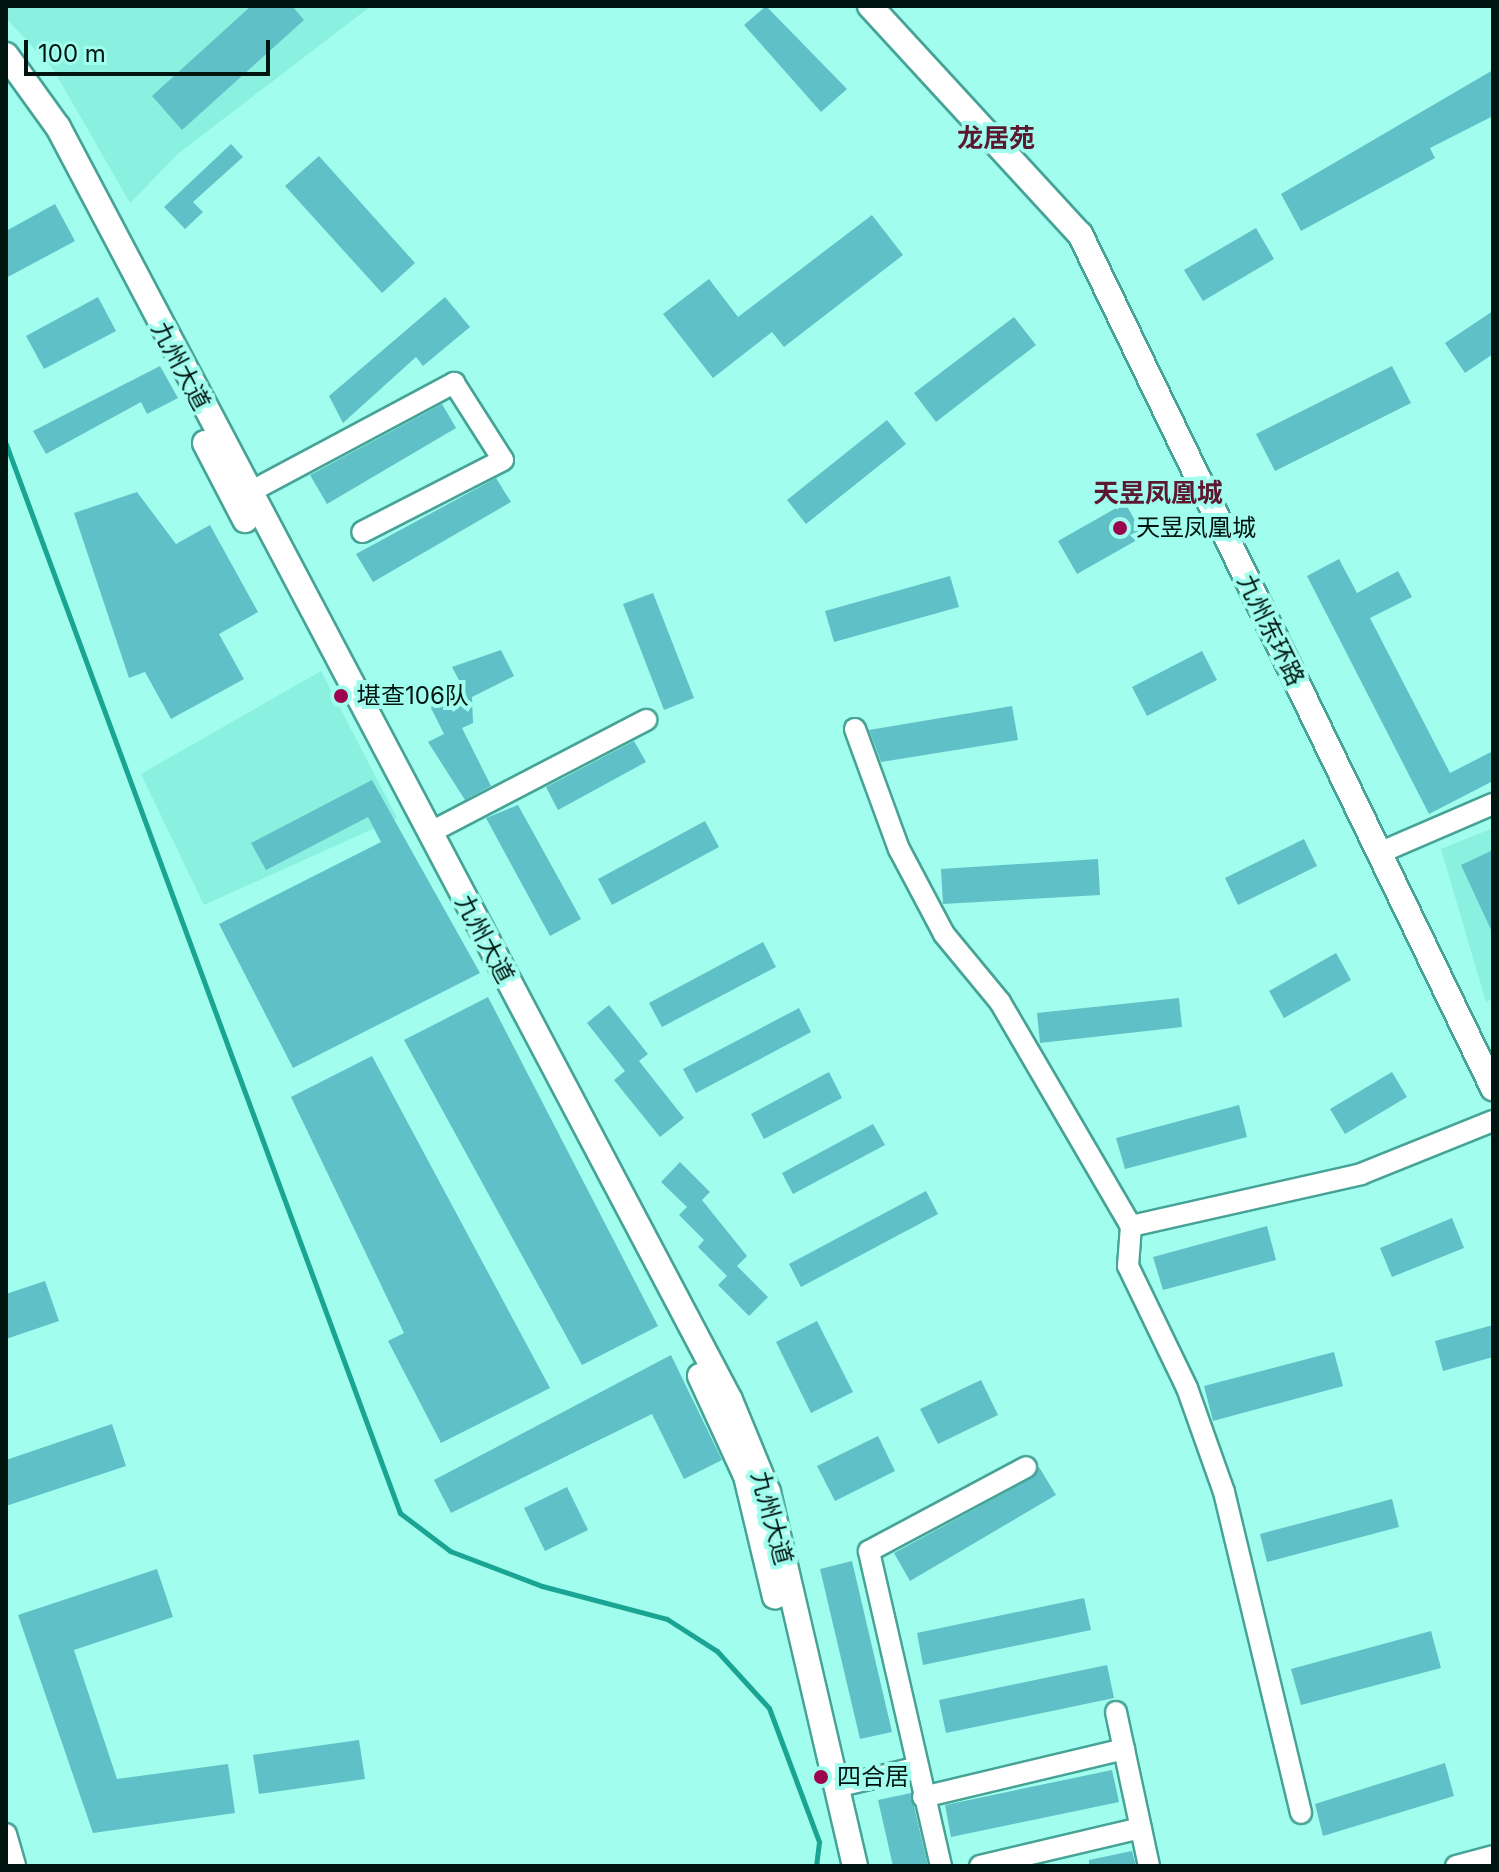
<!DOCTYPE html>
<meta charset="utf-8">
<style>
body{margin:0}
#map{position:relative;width:1499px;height:1872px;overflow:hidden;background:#a1fded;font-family:Inter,"Noto Sans SC",sans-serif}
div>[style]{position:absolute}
.built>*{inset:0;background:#8af0e0}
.stream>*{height:5px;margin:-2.5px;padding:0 2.5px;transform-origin:2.5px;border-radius:2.5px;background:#1aa494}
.building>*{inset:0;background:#60c0c7}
.roads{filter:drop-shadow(2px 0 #46a396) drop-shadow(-2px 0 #46a396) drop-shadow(0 2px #46a396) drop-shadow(0 -2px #46a396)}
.minor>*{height:20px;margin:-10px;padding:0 10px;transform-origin:10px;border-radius:10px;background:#fff}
.major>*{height:24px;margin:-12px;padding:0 12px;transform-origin:12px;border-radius:12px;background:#fff}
.dots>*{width:22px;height:22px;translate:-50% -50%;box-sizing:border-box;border:4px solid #a1fded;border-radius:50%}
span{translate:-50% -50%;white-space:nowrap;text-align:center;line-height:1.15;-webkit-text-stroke:8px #a1fded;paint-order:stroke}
.street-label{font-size:24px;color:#001410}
.poi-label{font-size:24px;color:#001410}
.left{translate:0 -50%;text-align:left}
.neighbourhood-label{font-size:26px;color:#5b1830;font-weight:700}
.frame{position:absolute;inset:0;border:8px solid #001410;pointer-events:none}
.scale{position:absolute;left:24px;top:40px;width:246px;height:36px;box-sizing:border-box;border:4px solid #001410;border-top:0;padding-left:10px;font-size:24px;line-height:28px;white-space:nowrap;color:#001410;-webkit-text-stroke:6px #a1fded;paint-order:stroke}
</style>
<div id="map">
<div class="built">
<i style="clip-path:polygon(6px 6px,371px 6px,179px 153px,130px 203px,53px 69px,6px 18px)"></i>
<i style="clip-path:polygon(321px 671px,397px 818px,204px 905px,141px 774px)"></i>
<i style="clip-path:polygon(1493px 828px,1493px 998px,1486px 1002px,1441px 849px)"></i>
</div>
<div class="stream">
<i style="left:6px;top:444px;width:1139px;rotate:69.77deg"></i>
<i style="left:400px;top:1513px;width:63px;rotate:37.2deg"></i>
<i style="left:450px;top:1551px;width:98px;rotate:20.8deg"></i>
<i style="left:542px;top:1586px;width:129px;rotate:14.8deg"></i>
<i style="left:667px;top:1619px;width:59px;rotate:32.6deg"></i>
<i style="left:717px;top:1651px;width:77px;rotate:47.6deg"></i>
<i style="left:769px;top:1708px;width:143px;rotate:69.5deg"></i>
<i style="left:819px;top:1842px;width:24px;rotate:97deg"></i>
</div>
<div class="building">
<i style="clip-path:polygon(251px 6px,292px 6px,304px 20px,182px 130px,152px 96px)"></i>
<i style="clip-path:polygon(766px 6px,847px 89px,821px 112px,744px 25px)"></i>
<i style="clip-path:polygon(1493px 70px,1493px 116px,1430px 148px,1435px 158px,1301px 231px,1281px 194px)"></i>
<i style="clip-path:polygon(231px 144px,243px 157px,193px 202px,203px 212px,185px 229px,164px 207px)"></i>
<i style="clip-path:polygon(319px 156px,415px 263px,382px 293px,285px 186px)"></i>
<i style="clip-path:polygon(55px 204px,75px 241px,6px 278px,6px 231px)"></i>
<i style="clip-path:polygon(872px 215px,903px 255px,784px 347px,772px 332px,713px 378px,663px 314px,709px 279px,738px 317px)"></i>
<i style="clip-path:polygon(1256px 228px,1274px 259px,1203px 301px,1184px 270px)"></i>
<i style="clip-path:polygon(98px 297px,116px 331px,44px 369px,26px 336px)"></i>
<i style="clip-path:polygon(445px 297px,470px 327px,423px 366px,416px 357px,343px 423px,329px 396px)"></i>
<i style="clip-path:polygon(1493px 311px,1493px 354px,1465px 373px,1445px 343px)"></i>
<i style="clip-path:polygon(1014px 317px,1036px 345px,936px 422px,914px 393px)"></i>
<i style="clip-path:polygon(160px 366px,178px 398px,147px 414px,141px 402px,46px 454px,33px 431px)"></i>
<i style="clip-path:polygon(1392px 366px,1411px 403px,1275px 471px,1256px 434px)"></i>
<i style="clip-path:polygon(442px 404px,456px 428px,327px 504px,310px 475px)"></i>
<i style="clip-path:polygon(887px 420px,906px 444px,806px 524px,787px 500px)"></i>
<i style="clip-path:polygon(496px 478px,511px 502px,373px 582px,356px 554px)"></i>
<i style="clip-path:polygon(137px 492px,176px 544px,210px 525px,258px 612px,219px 634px,244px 679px,171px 719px,145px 672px,129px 678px,74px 513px)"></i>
<i style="clip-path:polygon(1125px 503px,1144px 536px,1077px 574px,1058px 541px)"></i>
<i style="clip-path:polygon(1339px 559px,1357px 593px,1398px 571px,1412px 597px,1370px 618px,1450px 773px,1493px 751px,1493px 781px,1429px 814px,1307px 576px)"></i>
<i style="clip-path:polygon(950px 576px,959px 607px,834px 642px,825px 611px)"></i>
<i style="clip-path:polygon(653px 593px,694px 698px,664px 710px,623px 604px)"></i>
<i style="clip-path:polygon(501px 650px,514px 676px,472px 697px,473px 723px,462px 728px,491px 786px,465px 800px,428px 742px,444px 734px,431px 708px,435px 695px,460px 682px,452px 667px)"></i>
<i style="clip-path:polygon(1202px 651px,1217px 680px,1147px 716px,1132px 687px)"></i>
<i style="clip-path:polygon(1012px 706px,1018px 740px,881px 762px,869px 730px)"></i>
<i style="clip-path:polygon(634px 741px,646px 762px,558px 810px,546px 787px)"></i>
<i style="clip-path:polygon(372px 780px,480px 973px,293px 1068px,219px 924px,381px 842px,368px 817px,266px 870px,251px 843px)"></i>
<i style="clip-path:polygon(518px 805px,581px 919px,550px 936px,486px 818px)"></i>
<i style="clip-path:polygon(705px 821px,719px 847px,612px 905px,598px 879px)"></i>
<i style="clip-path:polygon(1304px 839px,1317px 866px,1238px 905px,1225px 878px)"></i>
<i style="clip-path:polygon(1493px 850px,1493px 934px,1461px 865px)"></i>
<i style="clip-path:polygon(1098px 859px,1100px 895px,943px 904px,941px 869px)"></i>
<i style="clip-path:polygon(763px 942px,776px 967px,662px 1027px,649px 1003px)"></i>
<i style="clip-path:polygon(1336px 953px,1351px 980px,1284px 1018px,1269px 991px)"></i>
<i style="clip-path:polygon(488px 997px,658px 1326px,582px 1365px,404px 1040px)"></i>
<i style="clip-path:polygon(1179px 998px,1182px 1027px,1040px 1043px,1037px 1013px)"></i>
<i style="clip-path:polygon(609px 1005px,648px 1054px,639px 1061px,684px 1118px,660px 1137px,614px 1080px,625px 1071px,587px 1023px)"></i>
<i style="clip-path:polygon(799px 1008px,811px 1032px,696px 1093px,683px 1069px)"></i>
<i style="clip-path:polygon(372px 1056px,550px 1388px,441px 1443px,388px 1341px,404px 1333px,291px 1097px)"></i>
<i style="clip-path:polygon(829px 1072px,842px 1098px,764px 1139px,751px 1114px)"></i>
<i style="clip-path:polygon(1392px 1072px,1407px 1097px,1345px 1134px,1330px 1109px)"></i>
<i style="clip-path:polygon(1239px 1105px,1247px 1137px,1125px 1169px,1116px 1138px)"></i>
<i style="clip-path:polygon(873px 1124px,885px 1145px,793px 1194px,782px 1173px)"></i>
<i style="clip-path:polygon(680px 1162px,710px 1192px,702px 1200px,747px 1256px,737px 1266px,768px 1297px,749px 1316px,718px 1285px,727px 1276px,698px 1247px,704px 1240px,679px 1215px,687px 1207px,661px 1182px)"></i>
<i style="clip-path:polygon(926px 1191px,938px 1214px,801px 1287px,789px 1264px)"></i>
<i style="clip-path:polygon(1452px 1218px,1464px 1248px,1392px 1277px,1380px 1248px)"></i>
<i style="clip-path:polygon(1267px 1226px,1276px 1260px,1163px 1290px,1153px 1257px)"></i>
<i style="clip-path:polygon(45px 1281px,59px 1321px,6px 1339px,6px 1294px)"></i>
<i style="clip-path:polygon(817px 1321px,853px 1392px,811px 1413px,776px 1342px)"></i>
<i style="clip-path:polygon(1493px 1325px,1493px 1357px,1443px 1371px,1435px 1341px)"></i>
<i style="clip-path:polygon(1334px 1352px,1343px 1386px,1213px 1421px,1204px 1386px)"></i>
<i style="clip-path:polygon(671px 1355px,722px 1460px,684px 1479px,652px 1414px,451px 1513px,434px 1480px)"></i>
<i style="clip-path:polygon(981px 1380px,998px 1415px,938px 1444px,920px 1409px)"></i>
<i style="clip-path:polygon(112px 1424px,126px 1466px,6px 1506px,6px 1460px)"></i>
<i style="clip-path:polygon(878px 1436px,895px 1471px,835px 1501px,817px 1466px)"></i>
<i style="clip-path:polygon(1039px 1467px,1056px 1495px,910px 1581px,894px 1553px,1032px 1478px)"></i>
<i style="clip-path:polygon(567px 1487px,588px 1530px,545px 1551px,524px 1508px)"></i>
<i style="clip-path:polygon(1392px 1499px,1399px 1527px,1267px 1562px,1260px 1534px)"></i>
<i style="clip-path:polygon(852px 1561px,892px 1732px,860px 1739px,820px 1569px)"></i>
<i style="clip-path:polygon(157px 1569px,173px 1617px,74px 1650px,117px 1779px,228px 1764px,235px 1813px,93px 1833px,18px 1615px)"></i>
<i style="clip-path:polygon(1084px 1598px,1091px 1630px,923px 1665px,917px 1633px)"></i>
<i style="clip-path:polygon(1431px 1631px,1441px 1668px,1301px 1705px,1291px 1669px)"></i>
<i style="clip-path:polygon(1107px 1665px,1114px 1698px,946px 1733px,939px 1700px)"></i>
<i style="clip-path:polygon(359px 1740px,365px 1779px,259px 1794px,253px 1755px)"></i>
<i style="clip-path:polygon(1445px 1763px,1454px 1796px,1323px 1836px,1315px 1804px)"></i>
<i style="clip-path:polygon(1112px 1770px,1119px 1802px,951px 1837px,945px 1805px)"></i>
<i style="clip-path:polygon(911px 1793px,928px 1866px,893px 1866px,878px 1800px)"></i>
<i style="clip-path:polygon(1132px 1851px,1136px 1866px,1089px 1866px,1089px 1860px)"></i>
</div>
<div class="roads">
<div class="minor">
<i style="left:248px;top:493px;width:234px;rotate:-28.1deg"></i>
<i style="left:454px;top:383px;width:91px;rotate:57.5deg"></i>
<i style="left:503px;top:460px;width:158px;rotate:152.9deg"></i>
<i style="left:855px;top:729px;width:128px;rotate:69.9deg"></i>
<i style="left:899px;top:849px;width:96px;rotate:62.1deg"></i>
<i style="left:944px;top:934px;width:88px;rotate:50.5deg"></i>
<i style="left:1000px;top:1002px;width:259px;rotate:59.7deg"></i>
<i style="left:1131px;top:1226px;width:40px;rotate:94.3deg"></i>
<i style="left:1128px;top:1266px;width:136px;rotate:64.2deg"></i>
<i style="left:1187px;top:1388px;width:110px;rotate:70.4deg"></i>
<i style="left:1224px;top:1492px;width:330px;rotate:76.5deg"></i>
<i style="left:429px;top:833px;width:245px;rotate:-27.5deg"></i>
<i style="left:1379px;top:853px;width:124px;rotate:-23.3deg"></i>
<i style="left:1131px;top:1226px;width:236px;rotate:-12.7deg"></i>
<i style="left:1361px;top:1174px;width:142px;rotate:-21.9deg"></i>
<i style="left:1116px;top:1712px;width:157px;rotate:77.9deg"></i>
<i style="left:836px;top:1787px;width:81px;rotate:-13.5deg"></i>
<i style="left:923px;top:1797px;width:207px;rotate:-13.4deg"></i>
<i style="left:6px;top:1834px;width:33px;rotate:74deg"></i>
<i style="left:941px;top:1866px;width:323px;rotate:-102.9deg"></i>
<i style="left:869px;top:1551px;width:178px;rotate:-28.1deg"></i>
<i style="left:980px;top:1866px;width:165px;rotate:-13.3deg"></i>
<i style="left:1456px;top:1866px;width:38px;rotate:-15deg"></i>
</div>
<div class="major">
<i style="left:870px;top:6px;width:310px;rotate:47.4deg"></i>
<i style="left:1080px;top:234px;width:949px;rotate:64.19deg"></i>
<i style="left:6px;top:55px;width:89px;rotate:54.2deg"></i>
<i style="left:58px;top:127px;width:1439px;rotate:62.17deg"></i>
<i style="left:730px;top:1400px;width:100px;rotate:67.6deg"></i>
<i style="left:768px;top:1492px;width:384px;rotate:76.9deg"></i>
<i style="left:205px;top:443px;width:87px;rotate:62.5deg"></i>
<i style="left:700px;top:1376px;width:110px;rotate:65.3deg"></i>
<i style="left:746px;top:1476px;width:124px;rotate:76.5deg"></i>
</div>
</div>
<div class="dots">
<i style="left:1120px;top:528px;background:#9d044d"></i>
<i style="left:341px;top:696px;background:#9d044d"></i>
<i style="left:821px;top:1777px;background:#9d044d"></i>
</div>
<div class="street-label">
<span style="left:181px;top:366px;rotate:62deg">九州大道</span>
<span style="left:1271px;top:630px;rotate:64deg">九州东环路</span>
<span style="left:485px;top:939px;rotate:62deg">九州大道</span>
<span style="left:772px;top:1518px;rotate:75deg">九州大道</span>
</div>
<div class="poi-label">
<span class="left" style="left:1136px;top:528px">天昱凤凰城</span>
<span class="left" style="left:357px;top:696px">堪查106队</span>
<span class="left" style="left:837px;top:1777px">四合居</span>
</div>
<div class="neighbourhood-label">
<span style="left:996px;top:138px">龙居苑</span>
<span style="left:1158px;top:493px">天昱凤凰城</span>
</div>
<div class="frame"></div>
<div class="scale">100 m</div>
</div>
